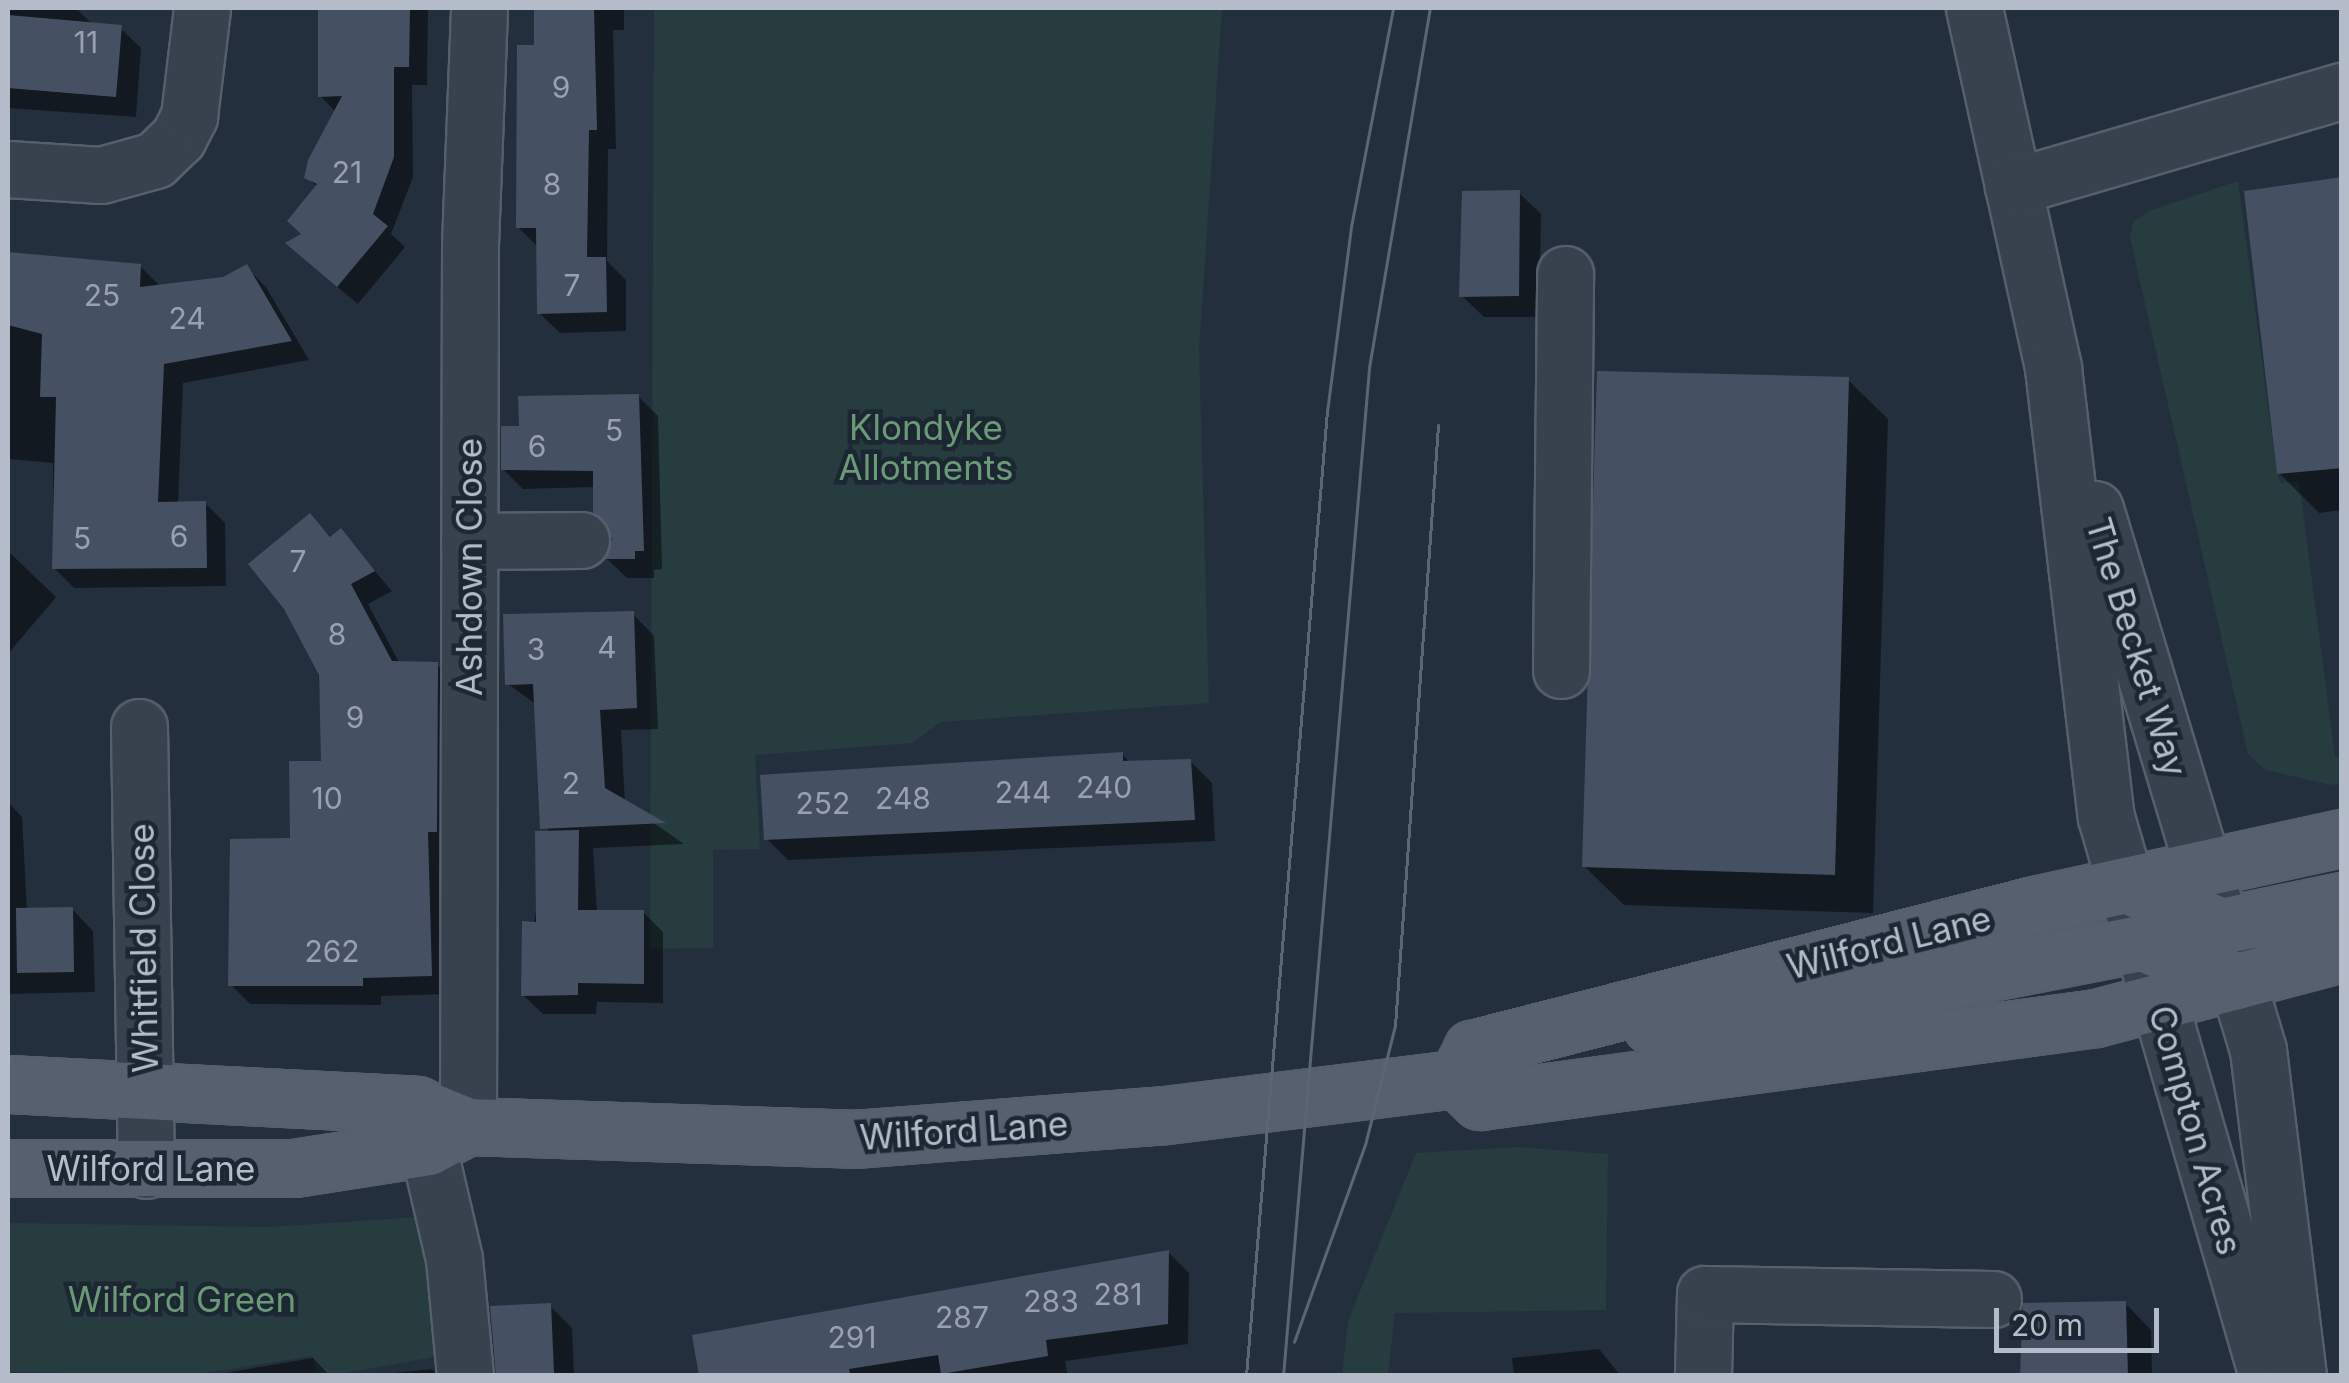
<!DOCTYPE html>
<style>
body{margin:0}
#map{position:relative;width:2349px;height:1383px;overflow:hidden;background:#242f3e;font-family:Inter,sans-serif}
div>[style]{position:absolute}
.green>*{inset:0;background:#263c3f}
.shadow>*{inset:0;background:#0007}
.building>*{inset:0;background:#455162}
.roads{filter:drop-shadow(2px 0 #565f6c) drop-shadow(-2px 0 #565f6c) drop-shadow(0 2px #565f6c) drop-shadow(0 -2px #565f6c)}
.minor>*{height:55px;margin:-27.5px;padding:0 27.5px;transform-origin:27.5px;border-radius:27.5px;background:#38414e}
.major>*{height:55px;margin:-27.5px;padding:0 27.5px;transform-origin:27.5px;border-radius:27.5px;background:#56606e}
.tram>*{height:2.5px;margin:-1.25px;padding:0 1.25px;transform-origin:1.25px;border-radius:1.25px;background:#5a6575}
span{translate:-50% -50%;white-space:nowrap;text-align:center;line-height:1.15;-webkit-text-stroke:9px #1d2633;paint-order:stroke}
.number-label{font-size:30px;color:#98a1af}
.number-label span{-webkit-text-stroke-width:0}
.park-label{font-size:35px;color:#6b9a76}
.street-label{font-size:35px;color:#b4bcc9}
.frame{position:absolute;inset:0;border:10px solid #b4bcc9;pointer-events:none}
.scale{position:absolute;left:1994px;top:1308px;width:165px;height:45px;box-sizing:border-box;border:5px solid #b4bcc9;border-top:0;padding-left:12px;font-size:30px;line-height:35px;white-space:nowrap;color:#b4bcc9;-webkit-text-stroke:8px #1d2633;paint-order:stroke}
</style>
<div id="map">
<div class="green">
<i style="clip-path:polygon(654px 8px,1222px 8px,1199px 349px,1209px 703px,941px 722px,912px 743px,755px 755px,760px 849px,713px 850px,713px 948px,650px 949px)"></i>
<i style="clip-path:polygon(2238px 181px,2277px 474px,2281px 483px,2299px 481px,2335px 757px,2341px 757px,2341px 783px,2330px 785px,2265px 770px,2248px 754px,2130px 238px,2133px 222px,2149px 211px)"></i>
<i style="clip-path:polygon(1518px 1147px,1608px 1154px,1606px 1310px,1395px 1313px,1388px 1375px,1342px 1375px,1348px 1321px,1416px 1153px)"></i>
<i style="clip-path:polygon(448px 1215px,462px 1352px,329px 1376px,317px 1375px,313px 1356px,192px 1375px,8px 1372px,8px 1223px,269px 1227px)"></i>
</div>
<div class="shadow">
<i style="clip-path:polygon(8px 8px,78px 10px,94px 26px,120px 28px,141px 48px,136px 117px,8px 108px)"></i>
<i style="clip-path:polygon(320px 8px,428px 8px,427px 85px,412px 85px,413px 177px,391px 234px,405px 247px,358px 304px,307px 262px,304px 235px,318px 188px,307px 177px,336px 112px,320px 96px)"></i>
<i style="clip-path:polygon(537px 8px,624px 8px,624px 30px,613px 30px,616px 149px,608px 149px,607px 261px,626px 280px,626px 331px,560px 333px,539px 313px,539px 248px,518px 227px)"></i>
<i style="clip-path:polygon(2342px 180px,2342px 510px,2319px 513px,2279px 473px)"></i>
<i style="clip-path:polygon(1519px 193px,1541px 214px,1539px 317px,1484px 317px,1462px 296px)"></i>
<i style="clip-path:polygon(8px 253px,140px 266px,161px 287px,223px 280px,246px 267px,266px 287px,309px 360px,183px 383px,178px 504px,205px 503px,225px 523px,226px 586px,74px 588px,54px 568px,53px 463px,8px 459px)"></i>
<i style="clip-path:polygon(1848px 380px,1888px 419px,1873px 913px,1624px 905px,1584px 866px)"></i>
<i style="clip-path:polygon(638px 396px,658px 416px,662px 569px,654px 570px,654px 578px,627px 578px,607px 559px,615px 538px,593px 487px,523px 489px,503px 469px,521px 428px)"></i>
<i style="clip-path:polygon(310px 516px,332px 538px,340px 531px,392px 591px,368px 604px,400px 664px,437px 665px,456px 684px,450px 994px,381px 996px,381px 1005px,250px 1004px,231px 985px,323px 763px)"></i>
<i style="clip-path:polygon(8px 551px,56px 597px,8px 654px)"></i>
<i style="clip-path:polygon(633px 614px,654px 636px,658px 729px,621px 730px,625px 803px,684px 844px,593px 848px,597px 912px,643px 912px,663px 932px,663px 1003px,597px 1002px,596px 1014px,543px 1014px,523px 995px,548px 833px,537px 705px,508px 684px)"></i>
<i style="clip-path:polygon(1122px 754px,1130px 763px,1190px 761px,1212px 783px,1215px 841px,788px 860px,766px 838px)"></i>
<i style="clip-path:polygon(8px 802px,22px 817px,27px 910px,72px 909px,93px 931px,95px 992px,8px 994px)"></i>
<i style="clip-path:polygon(1168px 1252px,1189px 1273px,1188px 1344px,1065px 1361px,1068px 1376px,702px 1376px)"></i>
<i style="clip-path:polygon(2125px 1303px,2151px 1330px,2152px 1376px,2024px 1376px)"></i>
<i style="clip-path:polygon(550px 1306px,572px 1328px,574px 1376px,500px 1376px)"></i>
<i style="clip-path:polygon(1599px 1349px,1621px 1376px,1514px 1376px,1512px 1358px)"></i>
<i style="clip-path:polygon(313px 1358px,330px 1376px,208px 1376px)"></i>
<i style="clip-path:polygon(432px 1369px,439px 1376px,363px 1376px)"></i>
</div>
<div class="building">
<i style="clip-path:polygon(318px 8px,410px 8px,409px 67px,394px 67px,394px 157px,373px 214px,388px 226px,337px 287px,285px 243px,301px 234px,287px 221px,317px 184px,304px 178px,308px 160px,342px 96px,318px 97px)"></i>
<i style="clip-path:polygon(534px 8px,594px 8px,597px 130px,589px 130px,587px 257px,606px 257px,607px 312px,537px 314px,536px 228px,516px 228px,517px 45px,534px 45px)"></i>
<i style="clip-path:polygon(8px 15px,122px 25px,116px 97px,8px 88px)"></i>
<i style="clip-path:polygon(2342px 177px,2342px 468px,2277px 474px,2244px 191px)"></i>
<i style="clip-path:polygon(1520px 190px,1519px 296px,1459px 297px,1462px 191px)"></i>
<i style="clip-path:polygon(8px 252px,141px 264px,140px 287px,223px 277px,247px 264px,292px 341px,164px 364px,158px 502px,206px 501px,207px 568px,52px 569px,56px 397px,40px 397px,42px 334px,8px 325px)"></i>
<i style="clip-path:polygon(1597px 371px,1849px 377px,1835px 875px,1582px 867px)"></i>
<i style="clip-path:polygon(639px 394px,644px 551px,635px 551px,635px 559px,604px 559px,612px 539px,593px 512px,593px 471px,501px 470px,501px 426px,519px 426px,518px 396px)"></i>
<i style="clip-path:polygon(310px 513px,330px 537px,341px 528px,375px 571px,351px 584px,392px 661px,438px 662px,437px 832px,428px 832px,432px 976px,363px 978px,363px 986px,228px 986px,230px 839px,290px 838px,289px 761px,321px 761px,319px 675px,284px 609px,248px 564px)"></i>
<i style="clip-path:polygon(634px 611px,637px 708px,600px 710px,605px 788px,666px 823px,540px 829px,533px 684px,505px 685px,503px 614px)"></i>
<i style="clip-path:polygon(1123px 752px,1123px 761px,1191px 759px,1195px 820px,764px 840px,760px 775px)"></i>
<i style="clip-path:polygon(579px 830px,578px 910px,644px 910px,644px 984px,578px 983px,578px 995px,521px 996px,522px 921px,536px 922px,535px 831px)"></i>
<i style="clip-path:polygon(73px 907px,74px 972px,17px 973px,16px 908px)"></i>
<i style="clip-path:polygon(1169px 1250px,1168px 1324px,1046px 1340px,1048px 1356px,941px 1374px,938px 1355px,849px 1369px,851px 1376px,699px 1376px,692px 1335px)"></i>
<i style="clip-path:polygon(2126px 1301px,2128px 1376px,2020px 1376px,2023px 1303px)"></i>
<i style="clip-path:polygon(551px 1303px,554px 1373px,496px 1375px,490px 1306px)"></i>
</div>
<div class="roads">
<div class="minor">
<i style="left:1974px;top:8px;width:369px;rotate:77.6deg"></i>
<i style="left:2053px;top:368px;width:452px;rotate:83.3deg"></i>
<i style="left:2106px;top:817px;width:582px;rotate:73.93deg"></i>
<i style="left:8px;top:169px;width:93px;rotate:3.7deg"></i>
<i style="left:101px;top:175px;width:56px;rotate:-15.5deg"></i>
<i style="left:155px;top:160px;width:32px;rotate:-44deg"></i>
<i style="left:178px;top:138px;width:25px;rotate:-63deg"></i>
<i style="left:189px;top:116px;width:109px;rotate:-83.1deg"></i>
<i style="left:2013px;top:187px;width:343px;rotate:-16.3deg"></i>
<i style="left:2095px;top:509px;width:565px;rotate:73.23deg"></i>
<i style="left:2258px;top:1050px;width:328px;rotate:83deg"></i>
<i style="left:469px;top:541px;width:112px;rotate:-0.5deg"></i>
<i style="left:1561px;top:670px;width:396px;rotate:-89.4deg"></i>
<i style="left:139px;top:727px;width:443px;rotate:89.1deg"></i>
<i style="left:468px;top:1126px;width:882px;rotate:-89.87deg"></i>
<i style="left:470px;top:244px;width:236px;rotate:-87.8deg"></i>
<i style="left:428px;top:1147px;width:115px;rotate:76.9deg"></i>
<i style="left:454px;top:1259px;width:118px;rotate:84.6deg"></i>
<i style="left:1703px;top:1376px;width:82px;rotate:-88.6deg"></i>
<i style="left:1705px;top:1294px;width:288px;rotate:1deg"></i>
</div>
<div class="major">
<i style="left:2126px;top:885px;width:103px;rotate:23.3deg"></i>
<i style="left:2221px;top:926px;width:124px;rotate:-11.7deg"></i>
<i style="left:1651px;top:1025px;width:47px;rotate:4.9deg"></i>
<i style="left:1698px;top:1029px;width:452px;rotate:-11deg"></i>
<i style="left:2142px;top:943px;width:102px;rotate:21.8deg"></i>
<i style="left:1457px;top:1079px;width:34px;rotate:-63deg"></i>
<i style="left:1472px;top:1049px;width:580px;rotate:-14.37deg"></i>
<i style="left:2034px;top:905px;width:315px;rotate:-12.3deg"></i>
<i style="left:1457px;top:1079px;width:32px;rotate:44deg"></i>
<i style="left:1480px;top:1101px;width:622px;rotate:-7.67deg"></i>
<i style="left:2096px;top:1018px;width:254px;rotate:-14.8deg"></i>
<i style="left:8px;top:1084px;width:409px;rotate:2.9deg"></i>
<i style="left:416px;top:1105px;width:56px;rotate:22deg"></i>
<i style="left:468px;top:1126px;width:386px;rotate:1.9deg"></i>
<i style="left:854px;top:1139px;width:313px;rotate:-4.4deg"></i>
<i style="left:1166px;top:1115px;width:293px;rotate:-7.1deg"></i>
<i style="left:8px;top:1168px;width:286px"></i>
<i style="left:294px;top:1168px;width:136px;rotate:-8.9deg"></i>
<i style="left:428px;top:1147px;width:45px;rotate:-27.7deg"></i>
</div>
</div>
<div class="tram">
<i style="left:1294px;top:1342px;width:209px;rotate:-70.2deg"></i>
<i style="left:1365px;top:1145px;width:123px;rotate:-75.9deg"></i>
<i style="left:1395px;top:1026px;width:602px;rotate:-85.9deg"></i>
<i style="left:1246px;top:1376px;width:967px;rotate:-85.2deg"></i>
<i style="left:1327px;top:412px;width:187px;rotate:-82.6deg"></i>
<i style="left:1351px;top:227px;width:223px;rotate:-79.1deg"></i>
<i style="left:1283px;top:1376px;width:1012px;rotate:-85.12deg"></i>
<i style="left:1369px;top:368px;width:365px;rotate:-80.4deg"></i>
</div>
<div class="number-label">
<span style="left:86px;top:42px">11</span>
<span style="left:561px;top:87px">9</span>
<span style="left:347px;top:172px">21</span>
<span style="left:552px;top:184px">8</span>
<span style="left:572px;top:285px">7</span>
<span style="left:102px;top:295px">25</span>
<span style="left:187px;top:318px">24</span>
<span style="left:614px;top:430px">5</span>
<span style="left:537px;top:446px">6</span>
<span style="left:179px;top:536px">6</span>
<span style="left:82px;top:538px">5</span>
<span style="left:298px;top:561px">7</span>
<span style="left:337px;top:634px">8</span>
<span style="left:607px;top:647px">4</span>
<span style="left:536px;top:649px">3</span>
<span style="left:355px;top:717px">9</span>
<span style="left:571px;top:783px">2</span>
<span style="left:1104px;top:787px">240</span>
<span style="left:1023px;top:792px">244</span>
<span style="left:327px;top:798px">10</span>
<span style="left:903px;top:798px">248</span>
<span style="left:823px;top:803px">252</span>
<span style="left:332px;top:951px">262</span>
<span style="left:1118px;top:1294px">281</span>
<span style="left:1051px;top:1301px">283</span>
<span style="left:962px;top:1317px">287</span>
<span style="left:852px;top:1337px">291</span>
</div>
<div class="park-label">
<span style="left:926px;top:447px">Klondyke<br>Allotments</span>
<span style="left:182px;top:1299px">Wilford Green</span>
</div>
<div class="street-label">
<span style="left:469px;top:567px;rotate:-90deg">Ashdown Close</span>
<span style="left:2137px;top:647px;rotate:73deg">The Becket Way</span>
<span style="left:1889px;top:942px;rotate:-14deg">Wilford Lane</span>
<span style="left:143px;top:948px;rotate:-91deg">Whitfield Close</span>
<span style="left:964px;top:1130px;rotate:-4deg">Wilford Lane</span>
<span style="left:2196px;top:1130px;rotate:74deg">Compton Acres</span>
<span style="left:151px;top:1168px">Wilford Lane</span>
</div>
<div class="frame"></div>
<div class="scale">20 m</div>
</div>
